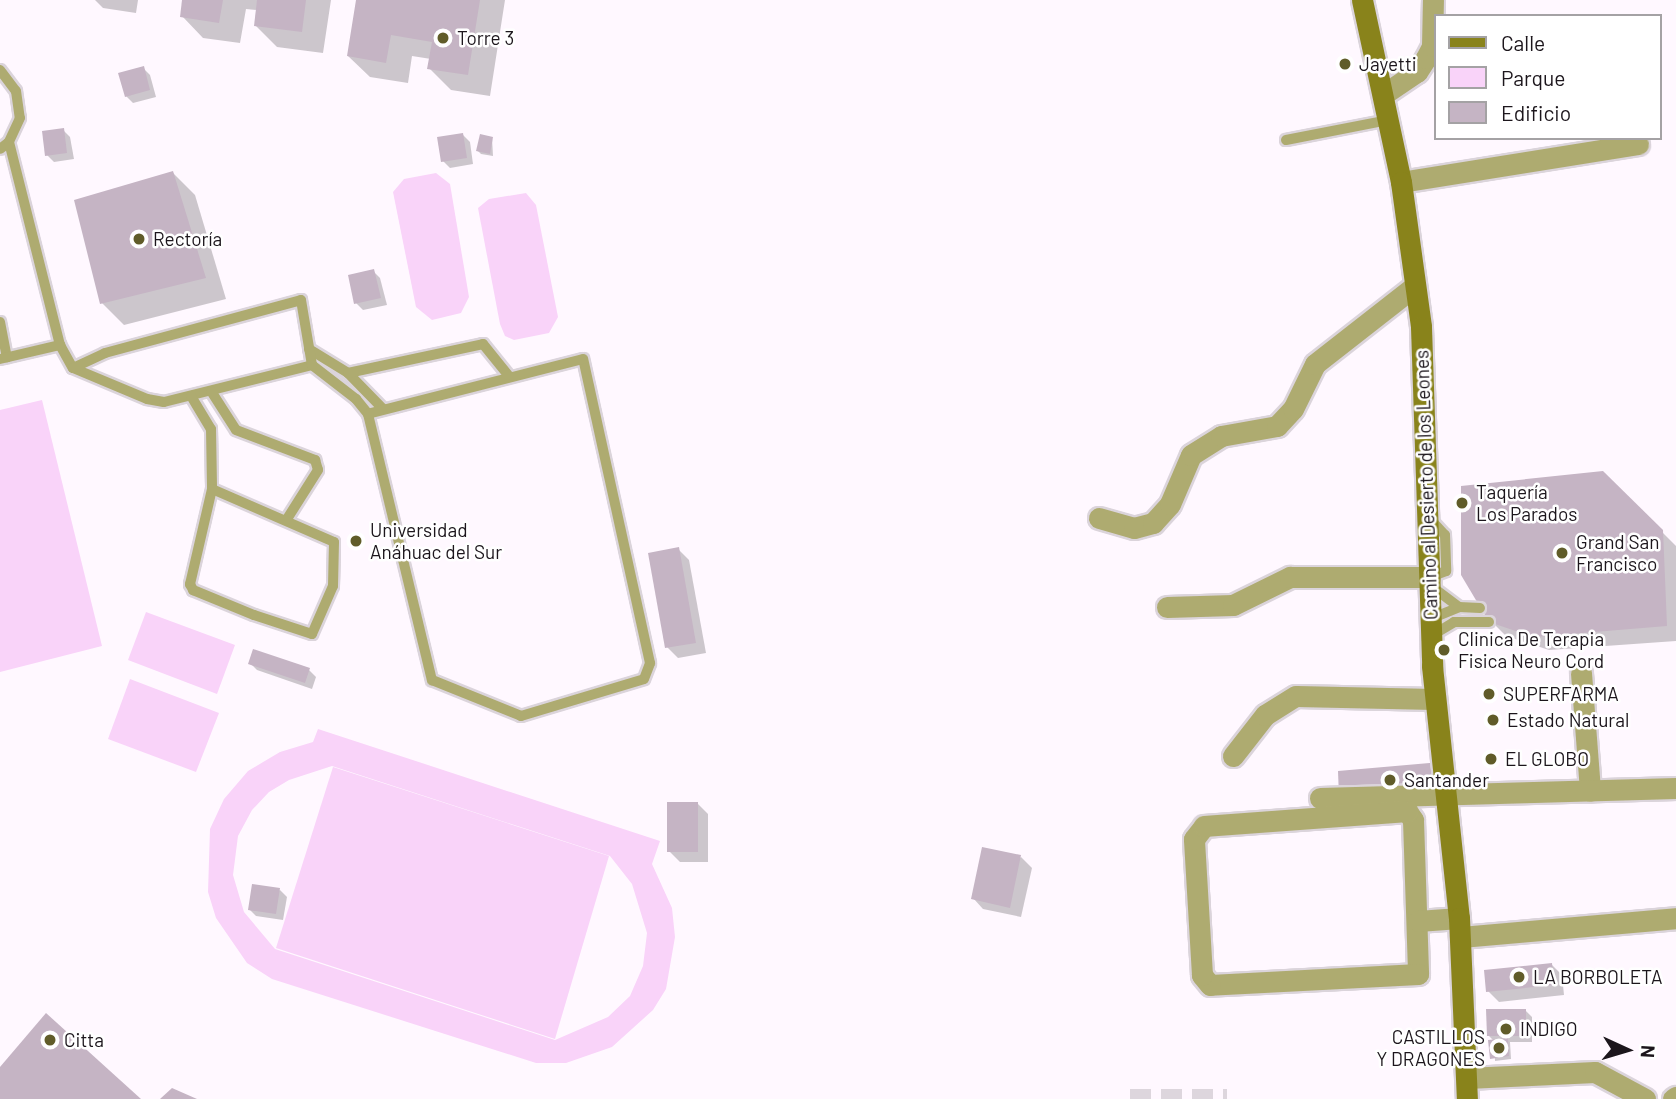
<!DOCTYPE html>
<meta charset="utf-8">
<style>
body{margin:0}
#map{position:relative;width:1676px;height:1099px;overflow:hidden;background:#fff8ff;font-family:Barlow,sans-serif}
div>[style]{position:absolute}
.green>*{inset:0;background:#f9d3f9}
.shadow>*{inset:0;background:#0003}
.building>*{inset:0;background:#c5b4c4}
.highway-tunnel>*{height:21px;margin-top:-10.5px;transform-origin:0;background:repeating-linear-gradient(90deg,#ddd6dd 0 21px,transparent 0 31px)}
.roads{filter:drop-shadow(2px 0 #dbd4db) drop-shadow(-2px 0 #dbd4db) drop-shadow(0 2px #dbd4db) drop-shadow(0 -2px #dbd4db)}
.lane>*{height:10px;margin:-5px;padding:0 5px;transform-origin:5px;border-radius:5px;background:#aeab70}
.street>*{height:21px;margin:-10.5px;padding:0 10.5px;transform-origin:10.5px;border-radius:10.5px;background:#aeab70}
.secondary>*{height:21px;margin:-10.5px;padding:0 10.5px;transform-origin:10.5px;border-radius:10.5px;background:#89831b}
.dots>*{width:19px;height:19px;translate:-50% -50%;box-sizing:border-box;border:4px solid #fff;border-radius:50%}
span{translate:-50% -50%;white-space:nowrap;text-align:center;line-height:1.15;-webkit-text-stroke:5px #fff;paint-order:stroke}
.poi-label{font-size:19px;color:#1c161c}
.left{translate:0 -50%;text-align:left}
.right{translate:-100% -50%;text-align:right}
.street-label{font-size:19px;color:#1c161c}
.legend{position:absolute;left:1434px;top:14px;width:228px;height:126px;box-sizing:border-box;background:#fff;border:2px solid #a4a2a4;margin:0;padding:9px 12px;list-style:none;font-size:21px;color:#1c161c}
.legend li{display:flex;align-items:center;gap:14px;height:35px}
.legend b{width:35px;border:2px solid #a4a2a4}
.north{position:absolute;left:1592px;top:1015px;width:70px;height:70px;-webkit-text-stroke:5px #fff;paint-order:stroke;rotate:94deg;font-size:19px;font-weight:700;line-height:28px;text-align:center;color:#1c161c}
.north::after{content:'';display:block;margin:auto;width:24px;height:32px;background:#1c161c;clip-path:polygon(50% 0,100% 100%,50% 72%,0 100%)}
</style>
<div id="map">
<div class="green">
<i style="clip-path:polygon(436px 173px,450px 184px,469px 297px,461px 313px,432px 320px,416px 307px,393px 192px,404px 179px)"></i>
<i style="clip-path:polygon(526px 193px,536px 205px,558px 317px,549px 333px,514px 340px,505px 336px,500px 324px,478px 208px,489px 199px)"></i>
<i style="clip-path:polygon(42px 400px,102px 646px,0 672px,0 410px)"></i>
<i style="clip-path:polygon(146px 612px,235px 645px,217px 694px,128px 660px)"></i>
<i style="clip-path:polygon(130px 679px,219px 713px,196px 772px,108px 739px)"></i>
<i style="clip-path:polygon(evenodd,318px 729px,660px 841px,652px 864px,672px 908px,675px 937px,666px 989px,653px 1010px,612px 1047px,566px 1063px,536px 1063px,272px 979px,247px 963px,216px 918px,208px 892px,210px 829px,224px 799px,248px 771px,280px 752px,313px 742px,318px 729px,332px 766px,610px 856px,632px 884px,647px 933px,643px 966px,630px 996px,608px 1017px,555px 1040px,275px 949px,244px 912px,233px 875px,238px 836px,252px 810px,269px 792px,289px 780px,332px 766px)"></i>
<i style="clip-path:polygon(333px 767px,609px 856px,555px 1039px,276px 948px)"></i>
</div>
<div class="shadow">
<i style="clip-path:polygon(95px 0,138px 0,136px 13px,103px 8px)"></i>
<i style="clip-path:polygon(184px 0,331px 0,323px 53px,277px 47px,255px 25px,257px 10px,246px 9px,240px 43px,203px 38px,182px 16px)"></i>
<i style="clip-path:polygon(357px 0,505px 0,490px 96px,451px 90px,429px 68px,431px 59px,412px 56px,408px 83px,370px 77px,348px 56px)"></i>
<i style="clip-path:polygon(143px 68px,150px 75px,156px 97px,133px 103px,126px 96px)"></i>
<i style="clip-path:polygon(63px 130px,70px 137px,74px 159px,54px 162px,47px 155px)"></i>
<i style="clip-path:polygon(463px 135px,470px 142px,473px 164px,450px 168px,443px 161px)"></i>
<i style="clip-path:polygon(492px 138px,493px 156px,481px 154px,478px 151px)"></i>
<i style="clip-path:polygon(173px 173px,195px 195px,226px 299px,124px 325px,102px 303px)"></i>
<i style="clip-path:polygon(373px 271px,380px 278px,387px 305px,363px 310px,356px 303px)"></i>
<i style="clip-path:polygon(1603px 473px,1676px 546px,1676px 641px,1549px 650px,1506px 636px,1491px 621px)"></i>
<i style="clip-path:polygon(678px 549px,689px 560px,706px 653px,678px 658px,667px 647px)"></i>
<i style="clip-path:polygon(250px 663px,309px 670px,316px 677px,312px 689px,257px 670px)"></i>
<i style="clip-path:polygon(697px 803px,708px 814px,708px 862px,680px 862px,669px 851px)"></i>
<i style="clip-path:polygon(1021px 857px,1032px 868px,1021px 917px,983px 909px,973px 898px)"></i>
<i style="clip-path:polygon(280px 890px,287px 897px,283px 920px,256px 916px,249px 909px)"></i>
<i style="clip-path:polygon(1551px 964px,1562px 975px,1564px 995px,1499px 1002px,1488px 991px)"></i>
<i style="clip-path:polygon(1525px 1010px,1532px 1017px,1532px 1042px,1510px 1042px,1511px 1059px,1495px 1061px,1494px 1041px,1489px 1036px)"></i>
</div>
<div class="building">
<i style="clip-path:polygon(182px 0,223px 0,219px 23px,180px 17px)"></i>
<i style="clip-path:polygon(257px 0,306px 0,302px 32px,254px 26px)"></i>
<i style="clip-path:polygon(356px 0,480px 0,468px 75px,427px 69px,432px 42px,391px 35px,386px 63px,347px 56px)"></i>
<i style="clip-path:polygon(144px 66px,150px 90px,125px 97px,118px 73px)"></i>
<i style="clip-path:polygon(64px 128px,67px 153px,45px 156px,42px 131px)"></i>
<i style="clip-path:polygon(463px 133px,467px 158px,441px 162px,437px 137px)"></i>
<i style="clip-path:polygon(480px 134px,493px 137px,490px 154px,476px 151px)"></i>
<i style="clip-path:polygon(173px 171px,206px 278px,100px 304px,74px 200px)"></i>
<i style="clip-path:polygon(374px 269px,381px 298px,354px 304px,348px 275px)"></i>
<i style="clip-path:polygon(1603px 471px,1663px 530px,1667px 626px,1533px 637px,1489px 622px,1461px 575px,1461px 486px)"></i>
<i style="clip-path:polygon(679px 547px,696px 643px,665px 648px,648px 553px)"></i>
<i style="clip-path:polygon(253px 649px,310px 668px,305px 683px,248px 664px)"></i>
<i style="clip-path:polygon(1441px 762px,1443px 790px,1339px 797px,1338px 771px)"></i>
<i style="clip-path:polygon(667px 802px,698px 802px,698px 852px,667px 852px)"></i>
<i style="clip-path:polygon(982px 847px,1021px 855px,1010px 908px,971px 899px)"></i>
<i style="clip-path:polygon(252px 884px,280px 888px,276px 914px,248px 910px)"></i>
<i style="clip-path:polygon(1552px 963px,1554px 985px,1486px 992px,1484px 970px)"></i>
<i style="clip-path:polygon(1486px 1009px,1526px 1009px,1526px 1036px,1487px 1036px)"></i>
<i style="clip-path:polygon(46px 1013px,141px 1099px,0 1099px,0 1067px)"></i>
<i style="clip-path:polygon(1508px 1038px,1509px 1056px,1490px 1059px,1488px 1040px)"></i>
<i style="clip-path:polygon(172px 1088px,197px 1099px,160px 1099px)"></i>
</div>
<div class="highway-tunnel">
<i style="left:1130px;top:1099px;width:97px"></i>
</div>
<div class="roads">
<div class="lane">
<i style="left:0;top:70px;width:26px;rotate:53deg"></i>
<i style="left:16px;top:91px;width:27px;rotate:82deg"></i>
<i style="left:20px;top:118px;width:26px;rotate:115deg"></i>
<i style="left:9px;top:142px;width:11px;rotate:142deg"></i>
<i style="left:1286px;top:140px;width:105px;rotate:-11deg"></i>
<i style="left:9px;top:142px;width:209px;rotate:75.9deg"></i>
<i style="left:60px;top:345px;width:26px;rotate:61deg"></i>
<i style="left:73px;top:368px;width:80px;rotate:22.7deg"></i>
<i style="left:147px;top:399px;width:17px;rotate:10deg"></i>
<i style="left:164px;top:402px;width:153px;rotate:-14deg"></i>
<i style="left:0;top:322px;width:36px;rotate:79deg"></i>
<i style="left:309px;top:349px;width:46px;rotate:31.6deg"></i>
<i style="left:348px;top:373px;width:50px;rotate:45.8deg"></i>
<i style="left:0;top:359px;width:62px;rotate:-13.1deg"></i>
<i style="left:73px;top:368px;width:35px;rotate:-25deg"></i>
<i style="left:105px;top:353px;width:203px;rotate:-15.1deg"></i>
<i style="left:301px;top:300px;width:66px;rotate:80.4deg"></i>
<i style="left:312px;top:365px;width:56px;rotate:37.7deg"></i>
<i style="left:356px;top:399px;width:19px;rotate:51deg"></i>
<i style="left:368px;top:414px;width:274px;rotate:76.5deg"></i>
<i style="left:432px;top:680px;width:96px;rotate:22deg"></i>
<i style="left:521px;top:716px;width:128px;rotate:-16.7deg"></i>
<i style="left:644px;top:679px;width:17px;rotate:-69deg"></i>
<i style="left:650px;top:663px;width:311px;rotate:-102.4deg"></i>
<i style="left:583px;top:359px;width:222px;rotate:165.7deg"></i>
<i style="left:348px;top:373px;width:138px;rotate:-12.1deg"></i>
<i style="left:483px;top:344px;width:40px;rotate:51deg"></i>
<i style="left:211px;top:391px;width:46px;rotate:57.3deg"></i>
<i style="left:236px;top:430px;width:85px;rotate:20.8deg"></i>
<i style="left:315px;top:460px;width:10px;rotate:73deg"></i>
<i style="left:318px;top:470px;width:58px;rotate:122.3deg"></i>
<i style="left:191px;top:396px;width:39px;rotate:59deg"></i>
<i style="left:211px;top:429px;width:60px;rotate:89deg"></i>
<i style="left:212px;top:489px;width:98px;rotate:103deg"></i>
<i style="left:190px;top:584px;width:7px;rotate:63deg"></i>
<i style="left:193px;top:590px;width:66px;rotate:22.3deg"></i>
<i style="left:254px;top:615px;width:61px;rotate:18.1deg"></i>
<i style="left:312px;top:634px;width:52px;rotate:-66.4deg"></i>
<i style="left:333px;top:586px;width:44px;rotate:-88.7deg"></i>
<i style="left:334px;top:542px;width:133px;rotate:-156.5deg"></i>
<i style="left:1430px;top:519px;width:22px;rotate:47deg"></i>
<i style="left:1445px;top:535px;width:36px;rotate:88deg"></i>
<i style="left:1446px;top:571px;width:17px;rotate:159deg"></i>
<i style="left:1431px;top:586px;width:35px;rotate:37deg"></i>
<i style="left:1459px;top:607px;width:21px;rotate:3deg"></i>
<i style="left:1430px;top:619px;width:31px;rotate:-22deg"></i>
<i style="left:1431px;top:636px;width:27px;rotate:-31deg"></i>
<i style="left:1454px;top:622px;width:35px"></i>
</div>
<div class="street">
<i style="left:1384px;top:94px;width:40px;rotate:-34deg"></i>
<i style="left:1417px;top:72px;width:17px;rotate:-57deg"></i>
<i style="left:1426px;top:58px;width:13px;rotate:-63deg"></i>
<i style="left:1432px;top:46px;width:46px;rotate:-88.8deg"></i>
<i style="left:1401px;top:182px;width:240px;rotate:-9.1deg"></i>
<i style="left:1099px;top:518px;width:36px;rotate:16deg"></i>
<i style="left:1134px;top:528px;width:20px;rotate:-15deg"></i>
<i style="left:1153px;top:523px;width:25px;rotate:-48deg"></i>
<i style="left:1170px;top:504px;width:53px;rotate:-66.8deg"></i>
<i style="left:1191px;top:455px;width:36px;rotate:-32deg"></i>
<i style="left:1221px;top:436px;width:57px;rotate:-10.1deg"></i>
<i style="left:1277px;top:426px;width:23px;rotate:-47deg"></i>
<i style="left:1293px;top:409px;width:50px;rotate:-63.9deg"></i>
<i style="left:1315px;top:364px;width:127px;rotate:-38deg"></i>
<i style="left:1167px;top:607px;width:66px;rotate:-1.7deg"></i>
<i style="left:1233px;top:605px;width:64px;rotate:-26.2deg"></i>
<i style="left:1290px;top:577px;width:140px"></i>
<i style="left:1581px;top:673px;width:118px;rotate:85.6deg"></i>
<i style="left:1233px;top:756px;width:52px;rotate:-52deg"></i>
<i style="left:1265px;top:715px;width:36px;rotate:-32deg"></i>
<i style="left:1296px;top:696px;width:138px;rotate:1.2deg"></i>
<i style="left:1320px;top:798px;width:356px;rotate:-1.6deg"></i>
<i style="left:1407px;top:811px;width:11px;rotate:56deg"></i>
<i style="left:1413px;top:820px;width:154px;rotate:88.1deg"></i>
<i style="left:1418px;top:974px;width:208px;rotate:177deg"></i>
<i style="left:1210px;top:985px;width:13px;rotate:-129deg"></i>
<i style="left:1202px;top:975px;width:136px;rotate:-93.4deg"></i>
<i style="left:1194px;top:839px;width:16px;rotate:-52deg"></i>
<i style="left:1204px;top:826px;width:204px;rotate:-4.2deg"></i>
<i style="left:1418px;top:921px;width:41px;rotate:-4.2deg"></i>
<i style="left:1460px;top:937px;width:217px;rotate:-5deg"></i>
<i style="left:1467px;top:1078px;width:128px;rotate:-2.7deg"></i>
<i style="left:1595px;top:1072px;width:57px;rotate:28.4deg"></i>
<i style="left:1673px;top:1099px;width:4px;rotate:-34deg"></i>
</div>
<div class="secondary">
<i style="left:1362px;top:0;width:186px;rotate:77.9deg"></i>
<i style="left:1401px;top:182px;width:146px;rotate:82.1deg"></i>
<i style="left:1421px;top:327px;width:339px;rotate:88.1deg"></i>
<i style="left:1432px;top:666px;width:253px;rotate:83.9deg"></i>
<i style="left:1459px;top:918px;width:181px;rotate:87.5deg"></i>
</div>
</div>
<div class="dots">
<i style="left:443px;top:38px;background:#605c29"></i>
<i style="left:1345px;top:64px;background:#605c29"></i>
<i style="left:139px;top:239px;background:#605c29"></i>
<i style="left:1462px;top:503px;background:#605c29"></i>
<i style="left:356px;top:541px;background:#605c29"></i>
<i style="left:1562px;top:553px;background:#605c29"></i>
<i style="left:1444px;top:650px;background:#605c29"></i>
<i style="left:1489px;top:694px;background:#605c29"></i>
<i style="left:1493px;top:720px;background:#605c29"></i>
<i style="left:1491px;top:759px;background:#605c29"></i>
<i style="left:1390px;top:780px;background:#605c29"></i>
<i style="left:1519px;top:977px;background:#605c29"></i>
<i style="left:1506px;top:1029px;background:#605c29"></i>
<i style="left:50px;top:1040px;background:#605c29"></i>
<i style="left:1499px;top:1048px;background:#605c29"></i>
</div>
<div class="poi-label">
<span class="left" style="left:457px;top:38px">Torre 3</span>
<span class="left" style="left:1359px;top:64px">Jayetti</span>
<span class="left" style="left:153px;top:239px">Rectoría</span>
<span class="left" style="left:1476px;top:503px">Taquería<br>Los Parados</span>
<span class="left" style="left:370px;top:541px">Universidad<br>Anáhuac del Sur</span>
<span class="left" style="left:1576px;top:553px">Grand San<br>Francisco</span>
<span class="left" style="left:1458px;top:650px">Clinica De Terapia<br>Fisica Neuro Cord</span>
<span class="left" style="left:1503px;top:694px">SUPERFARMA</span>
<span class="left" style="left:1507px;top:720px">Estado Natural</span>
<span class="left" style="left:1505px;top:759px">EL GLOBO</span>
<span class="left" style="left:1404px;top:780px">Santander</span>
<span class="left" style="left:1533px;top:977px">LA BORBOLETA</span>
<span class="left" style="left:1520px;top:1029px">INDIGO</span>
<span class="right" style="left:1485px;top:1048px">CASTILLOS<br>Y DRAGONES</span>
<span class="left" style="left:64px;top:1040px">Citta</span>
</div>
<div class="street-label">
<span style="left:1426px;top:485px;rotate:-92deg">Camino al Desierto de los Leones</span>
</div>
<ul class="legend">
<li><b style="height:9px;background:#89831b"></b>Calle</li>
<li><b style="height:19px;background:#f9d3f9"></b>Parque</li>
<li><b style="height:19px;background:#c5b4c4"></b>Edificio</li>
</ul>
<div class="north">N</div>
</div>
